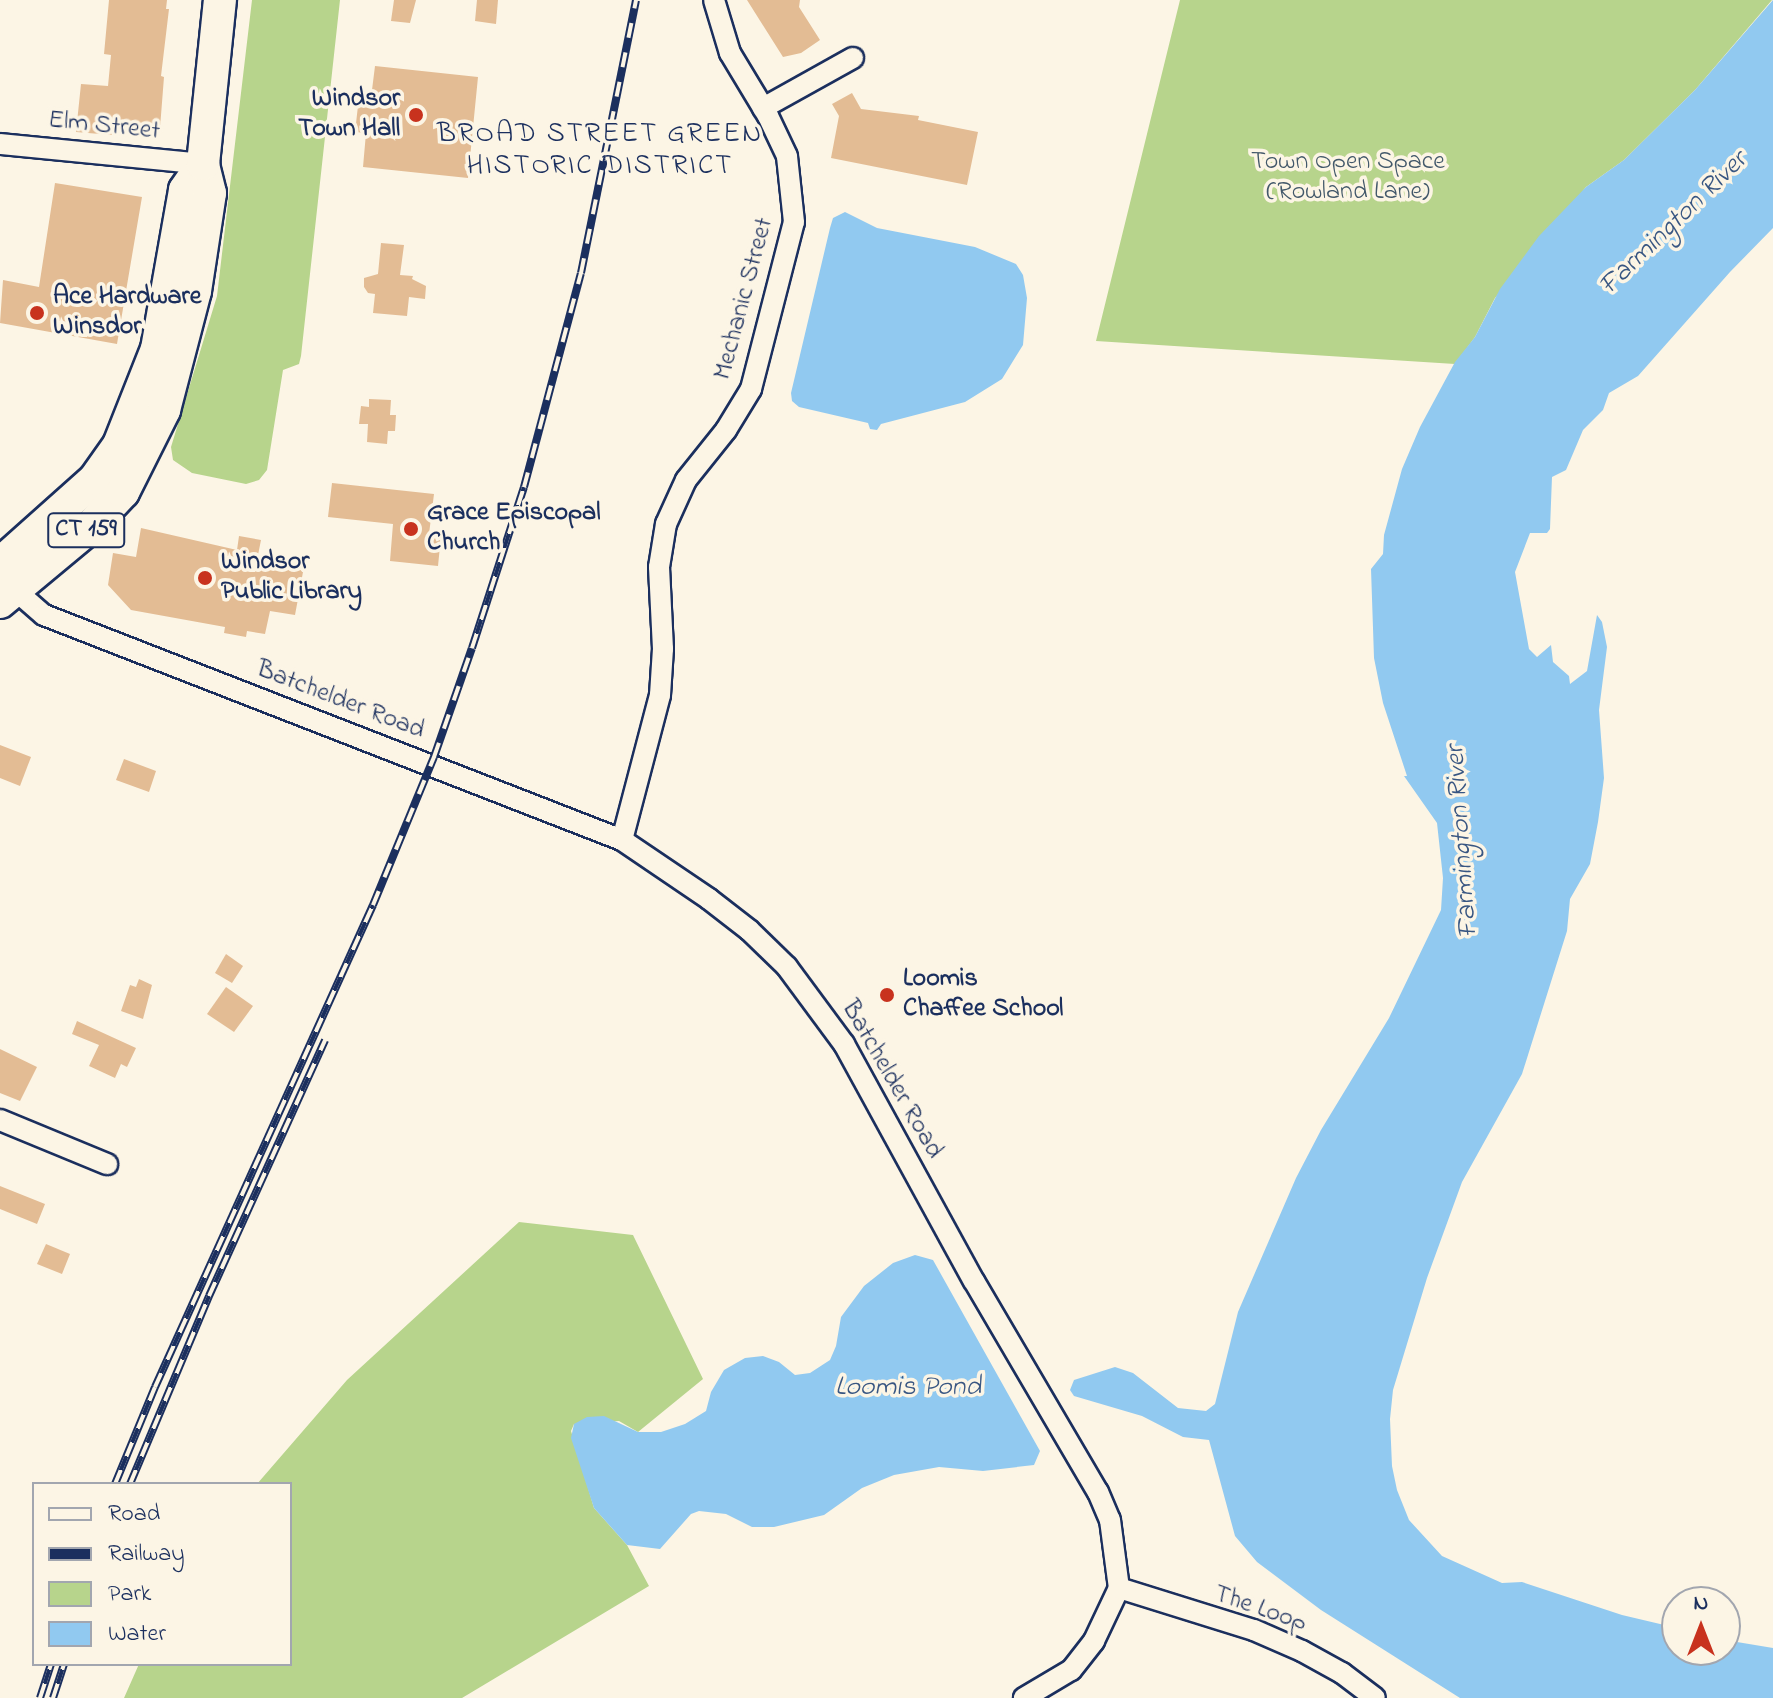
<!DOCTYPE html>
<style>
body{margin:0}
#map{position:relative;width:1773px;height:1698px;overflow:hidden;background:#fcf5e5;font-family:"Indie Flower",sans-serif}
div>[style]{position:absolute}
.green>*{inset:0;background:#b7d48c}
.water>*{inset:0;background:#91c9f0}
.building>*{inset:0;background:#e3bc94}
.roads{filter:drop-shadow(2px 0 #1b2f5e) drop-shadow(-2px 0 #1b2f5e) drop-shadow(0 2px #1b2f5e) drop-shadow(0 -2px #1b2f5e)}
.minor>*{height:20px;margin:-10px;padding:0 10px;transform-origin:10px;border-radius:10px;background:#fcf5e5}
.primary>*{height:32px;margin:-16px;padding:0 16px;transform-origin:16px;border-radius:16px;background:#fcf5e5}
.rail>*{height:8px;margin-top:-4px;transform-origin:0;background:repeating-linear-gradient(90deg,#fcf5e5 0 15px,#1b2f5e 0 30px);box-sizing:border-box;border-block:2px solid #1b2f5e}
.dots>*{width:22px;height:22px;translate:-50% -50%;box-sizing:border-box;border:4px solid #fcf5e5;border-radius:50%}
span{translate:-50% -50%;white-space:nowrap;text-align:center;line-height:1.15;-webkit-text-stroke:7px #fcf5e5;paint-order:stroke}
.shield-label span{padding:2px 6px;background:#fcf5e5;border:2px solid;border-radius:6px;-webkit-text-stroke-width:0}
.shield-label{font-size:24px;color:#1b2f5e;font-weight:700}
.poi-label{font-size:26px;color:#1b2f5e;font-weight:700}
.right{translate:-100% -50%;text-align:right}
.left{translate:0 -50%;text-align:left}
.street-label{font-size:26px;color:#1b2f5e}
.park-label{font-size:26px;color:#42586a}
.neighbourhood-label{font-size:28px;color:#1b2f5e;letter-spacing:2px}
.water-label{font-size:28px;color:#385682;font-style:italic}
.legend{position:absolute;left:32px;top:1482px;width:260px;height:184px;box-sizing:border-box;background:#fcf5e5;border:2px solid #a2a6af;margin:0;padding:10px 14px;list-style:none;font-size:24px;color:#1b2f5e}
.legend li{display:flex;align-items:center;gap:16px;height:40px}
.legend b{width:40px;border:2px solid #a2a6af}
.north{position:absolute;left:1661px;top:1586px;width:80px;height:80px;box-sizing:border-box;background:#fcf5e5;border:2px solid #a2a6af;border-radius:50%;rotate:0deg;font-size:22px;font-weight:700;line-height:32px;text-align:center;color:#1b2f5e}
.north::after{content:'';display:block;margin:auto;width:28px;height:36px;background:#c8321e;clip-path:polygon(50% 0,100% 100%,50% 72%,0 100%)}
</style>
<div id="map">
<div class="green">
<i style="clip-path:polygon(252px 0,340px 0,301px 356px,299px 364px,283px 370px,267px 470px,259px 480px,246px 484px,192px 473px,173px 460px,171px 447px,217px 296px)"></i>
<i style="clip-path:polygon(1180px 0,1772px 0,1695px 90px,1624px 160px,1586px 187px,1495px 298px,1475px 337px,1455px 364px,1096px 341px)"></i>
<i style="clip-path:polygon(519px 1222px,633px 1235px,703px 1379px,638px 1432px,619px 1421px,574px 1424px,571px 1431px,594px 1508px,627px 1545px,649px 1586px,462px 1698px,124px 1698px,139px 1664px,290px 1664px,290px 1484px,257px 1484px,347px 1380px)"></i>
</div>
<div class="water">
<i style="clip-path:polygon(1773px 0,1773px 228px,1730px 272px,1638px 376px,1609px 393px,1603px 410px,1583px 430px,1566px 470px,1552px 477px,1550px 529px,1547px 533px,1530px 533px,1515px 572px,1529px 649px,1537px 657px,1551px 645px,1553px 662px,1569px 676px,1570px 684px,1587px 671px,1597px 615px,1602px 622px,1607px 647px,1599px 710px,1604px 778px,1598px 822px,1590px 864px,1570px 899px,1567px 931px,1522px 1074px,1462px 1182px,1427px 1278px,1393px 1390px,1390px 1419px,1392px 1466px,1397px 1490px,1409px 1520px,1442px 1556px,1502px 1583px,1522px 1582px,1622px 1615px,1677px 1628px,1677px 1650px,1725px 1650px,1725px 1640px,1773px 1648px,1773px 1698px,1460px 1698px,1321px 1610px,1257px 1562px,1235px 1536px,1209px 1440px,1183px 1437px,1142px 1416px,1074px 1396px,1070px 1390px,1074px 1380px,1115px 1367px,1133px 1373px,1178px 1408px,1206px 1411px,1215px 1404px,1238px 1312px,1296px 1178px,1321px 1130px,1389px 1018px,1441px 910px,1443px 878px,1437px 823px,1404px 776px,1407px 776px,1383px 703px,1374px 658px,1371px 569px,1383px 554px,1384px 535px,1402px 469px,1420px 427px,1455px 362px,1475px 337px,1500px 289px,1539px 236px,1586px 187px,1624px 160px,1695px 90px)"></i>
<i style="clip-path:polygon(845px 212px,877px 228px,975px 247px,1016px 264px,1023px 275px,1027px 298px,1023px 345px,1002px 379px,965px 402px,881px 424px,877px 430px,870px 429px,868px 423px,799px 407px,792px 401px,791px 393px,830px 228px,833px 218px)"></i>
<i style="clip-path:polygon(915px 1255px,933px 1260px,1040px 1451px,1034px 1465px,983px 1471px,939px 1467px,894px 1475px,862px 1488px,824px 1515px,774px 1527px,752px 1527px,726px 1514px,699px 1511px,691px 1514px,660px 1549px,627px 1545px,594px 1508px,571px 1438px,574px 1424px,587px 1417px,604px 1416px,638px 1432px,661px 1432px,685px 1424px,706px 1411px,711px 1392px,724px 1370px,745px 1358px,763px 1356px,779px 1362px,795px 1375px,810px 1373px,830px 1360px,836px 1346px,841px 1317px,864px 1286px,893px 1263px)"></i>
</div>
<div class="building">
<i style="clip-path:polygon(109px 0,167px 0,166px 9px,169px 9px,161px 76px,164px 77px,160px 128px,113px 127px,112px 135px,76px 132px,81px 84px,108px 86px,111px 55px,104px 54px)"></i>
<i style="clip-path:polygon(394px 0,416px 0,410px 23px,391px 21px)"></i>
<i style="clip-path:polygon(477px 0,498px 0,496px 24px,475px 21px)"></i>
<i style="clip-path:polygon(747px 0,800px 0,799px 7px,820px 40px,801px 53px,783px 57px)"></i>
<i style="clip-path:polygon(375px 66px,478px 77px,468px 178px,363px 167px,366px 133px,355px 132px,359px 97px,371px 98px)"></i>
<i style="clip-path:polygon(852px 93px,861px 109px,919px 116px,918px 120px,978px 132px,967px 185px,831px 158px,839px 116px,832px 104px)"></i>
<i style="clip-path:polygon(55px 183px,142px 197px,117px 344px,0 323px,3px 280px,39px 287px)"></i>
<i style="clip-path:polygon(381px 243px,404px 245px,400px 275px,413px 276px,412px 279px,426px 286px,425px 299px,409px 297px,407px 316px,373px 313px,375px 294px,368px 293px,364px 287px,364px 278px,378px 274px)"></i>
<i style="clip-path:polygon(369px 399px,391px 400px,390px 415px,396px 415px,395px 431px,388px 431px,387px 444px,367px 442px,368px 424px,359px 424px,361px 406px,369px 407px)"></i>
<i style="clip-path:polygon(332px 483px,434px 494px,429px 534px,441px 536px,438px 566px,390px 561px,393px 524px,328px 517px)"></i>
<i style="clip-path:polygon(141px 528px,237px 550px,239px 536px,261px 540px,258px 555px,296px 562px,295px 566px,303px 572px,295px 615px,270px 611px,265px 634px,247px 631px,246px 637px,224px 633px,225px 627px,131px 610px,108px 585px,113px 553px,136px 557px)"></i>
<i style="clip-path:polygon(0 745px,31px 757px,20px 786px,0 778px)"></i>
<i style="clip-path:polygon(124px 759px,156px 771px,149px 792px,116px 780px)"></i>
<i style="clip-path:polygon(226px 954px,243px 966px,232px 983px,215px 973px)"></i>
<i style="clip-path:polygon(139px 979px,152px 985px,143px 1019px,121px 1011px,130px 985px,136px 987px)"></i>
<i style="clip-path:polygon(226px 987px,253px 1006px,234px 1032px,207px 1014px)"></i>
<i style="clip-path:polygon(77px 1021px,136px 1048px,127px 1067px,121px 1064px,115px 1078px,89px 1066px,99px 1045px,72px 1034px)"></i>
<i style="clip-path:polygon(0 1049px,37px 1067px,20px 1101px,0 1093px)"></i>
<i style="clip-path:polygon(0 1186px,45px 1204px,37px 1224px,0 1209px)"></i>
<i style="clip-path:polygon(46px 1244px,70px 1254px,62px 1274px,37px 1264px)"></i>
</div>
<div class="roads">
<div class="minor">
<i style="left:763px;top:108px;width:103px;rotate:-29.1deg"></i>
<i style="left:0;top:144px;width:204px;rotate:5.6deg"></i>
<i style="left:9px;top:580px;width:12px;rotate:59deg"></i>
<i style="left:15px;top:590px;width:38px;rotate:41deg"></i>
<i style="left:44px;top:615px;width:620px;rotate:21.27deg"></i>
<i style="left:622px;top:840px;width:105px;rotate:34.1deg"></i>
<i style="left:709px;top:899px;width:51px;rotate:37.8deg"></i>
<i style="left:749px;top:930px;width:53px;rotate:44.2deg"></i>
<i style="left:787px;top:967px;width:96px;rotate:53.5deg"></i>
<i style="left:844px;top:1044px;width:270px;rotate:61.3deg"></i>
<i style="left:974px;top:1281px;width:245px;rotate:59.6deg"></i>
<i style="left:1098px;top:1492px;width:30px;rotate:67deg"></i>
<i style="left:1110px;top:1520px;width:69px;rotate:82.5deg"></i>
<i style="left:1119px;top:1588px;width:59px;rotate:115.3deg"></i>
<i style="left:1094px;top:1641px;width:37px;rotate:128deg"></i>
<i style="left:1071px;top:1670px;width:55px;rotate:149.2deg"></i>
<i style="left:622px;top:840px;width:150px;rotate:-75.3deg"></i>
<i style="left:660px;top:695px;width:46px;rotate:-86.3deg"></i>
<i style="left:663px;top:649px;width:82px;rotate:-92.8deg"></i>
<i style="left:659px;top:567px;width:44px;rotate:-80.8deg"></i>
<i style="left:666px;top:524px;width:48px;rotate:-65.6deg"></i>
<i style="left:686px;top:480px;width:64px;rotate:-51.3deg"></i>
<i style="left:726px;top:430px;width:48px;rotate:-58.6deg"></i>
<i style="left:751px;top:389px;width:172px;rotate:-75.6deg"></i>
<i style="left:794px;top:222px;width:66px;rotate:-96.1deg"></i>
<i style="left:787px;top:156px;width:44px;rotate:-115.4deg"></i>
<i style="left:768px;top:116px;width:74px;rotate:-121.1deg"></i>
<i style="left:730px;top:53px;width:55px;rotate:-106.8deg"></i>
<i style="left:0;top:1120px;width:116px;rotate:22.4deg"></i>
<i style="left:1119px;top:1588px;width:141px;rotate:17.3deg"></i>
<i style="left:1254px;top:1630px;width:52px;rotate:23.6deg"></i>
<i style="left:1302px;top:1651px;width:46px;rotate:28.8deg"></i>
<i style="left:1342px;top:1673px;width:41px;rotate:37.1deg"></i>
</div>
<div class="primary">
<i style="left:0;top:564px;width:127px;rotate:-41.8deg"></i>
<i style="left:95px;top:479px;width:42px;rotate:-54.8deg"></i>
<i style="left:119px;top:445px;width:103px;rotate:-68.4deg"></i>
<i style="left:157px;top:349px;width:161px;rotate:-80deg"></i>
<i style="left:185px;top:190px;width:32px;rotate:-55deg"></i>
<i style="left:0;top:602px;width:117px;rotate:-39.8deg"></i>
<i style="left:90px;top:527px;width:48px;rotate:-46.7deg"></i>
<i style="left:123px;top:492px;width:92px;rotate:-63.4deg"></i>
<i style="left:164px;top:410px;width:123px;rotate:-75.4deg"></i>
<i style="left:195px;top:291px;width:99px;rotate:-81.3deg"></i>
<i style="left:210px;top:193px;width:30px;rotate:-104deg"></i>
<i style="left:203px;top:164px;width:165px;rotate:-84.1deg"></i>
</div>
</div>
<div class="rail">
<i style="left:115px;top:1484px;width:105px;rotate:-67.6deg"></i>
<i style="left:155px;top:1387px;width:529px;rotate:-65.66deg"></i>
<i style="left:373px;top:905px;width:160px;rotate:-67.6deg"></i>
<i style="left:434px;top:757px;width:115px;rotate:-70.8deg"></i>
<i style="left:472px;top:648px;width:169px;rotate:-72.1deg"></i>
<i style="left:524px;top:487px;width:221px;rotate:-75.1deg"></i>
<i style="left:581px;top:273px;width:278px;rotate:-78.6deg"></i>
<i style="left:130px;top:1484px;width:204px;rotate:-67.2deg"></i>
<i style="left:209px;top:1296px;width:281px;rotate:-65.6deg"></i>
<i style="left:40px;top:1698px;width:36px;rotate:-72deg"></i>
<i style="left:53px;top:1698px;width:36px;rotate:-72deg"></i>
</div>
<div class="dots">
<i style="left:416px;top:115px;background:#c8321e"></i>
<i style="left:37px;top:313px;background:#c8321e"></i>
<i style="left:411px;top:529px;background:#c8321e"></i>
<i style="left:205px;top:578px;background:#c8321e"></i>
<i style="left:887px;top:995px;background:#c8321e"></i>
</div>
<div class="shield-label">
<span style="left:86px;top:530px">CT 159</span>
</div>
<div class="poi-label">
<span class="right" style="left:400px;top:115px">Windsor<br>Town Hall</span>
<span class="left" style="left:53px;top:313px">Ace Hardware<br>Winsdor</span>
<span class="left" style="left:427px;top:529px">Grace Episcopal<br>Church</span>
<span class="left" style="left:221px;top:578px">Windsor<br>Public Library</span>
<span class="left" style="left:903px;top:995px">Loomis<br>Chaffee School</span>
</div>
<div class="street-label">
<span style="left:104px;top:127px;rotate:6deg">Elm Street</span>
<span style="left:745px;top:299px;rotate:-75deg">Mechanic Street</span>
<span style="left:340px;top:701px;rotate:21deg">Batchelder Road</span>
<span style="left:891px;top:1080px;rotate:60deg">Batchelder Road</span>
<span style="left:1260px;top:1610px;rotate:19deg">The Loop</span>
</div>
<div class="park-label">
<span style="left:1348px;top:178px">Town Open Space<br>(Rowland Lane)</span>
</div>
<div class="neighbourhood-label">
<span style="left:600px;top:151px">BROAD STREET GREEN<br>HISTORIC DISTRICT</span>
</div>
<div class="water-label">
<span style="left:1674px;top:224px;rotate:-44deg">Farmington River</span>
<span style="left:1463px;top:842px;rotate:-94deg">Farmington River</span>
<span style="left:908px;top:1388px">Loomis Pond</span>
</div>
<ul class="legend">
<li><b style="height:10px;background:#fcf5e5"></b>Road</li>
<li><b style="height:10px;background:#1b2f5e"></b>Railway</li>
<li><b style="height:22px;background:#b7d48c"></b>Park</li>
<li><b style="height:22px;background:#91c9f0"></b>Water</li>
</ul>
<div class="north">N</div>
</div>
